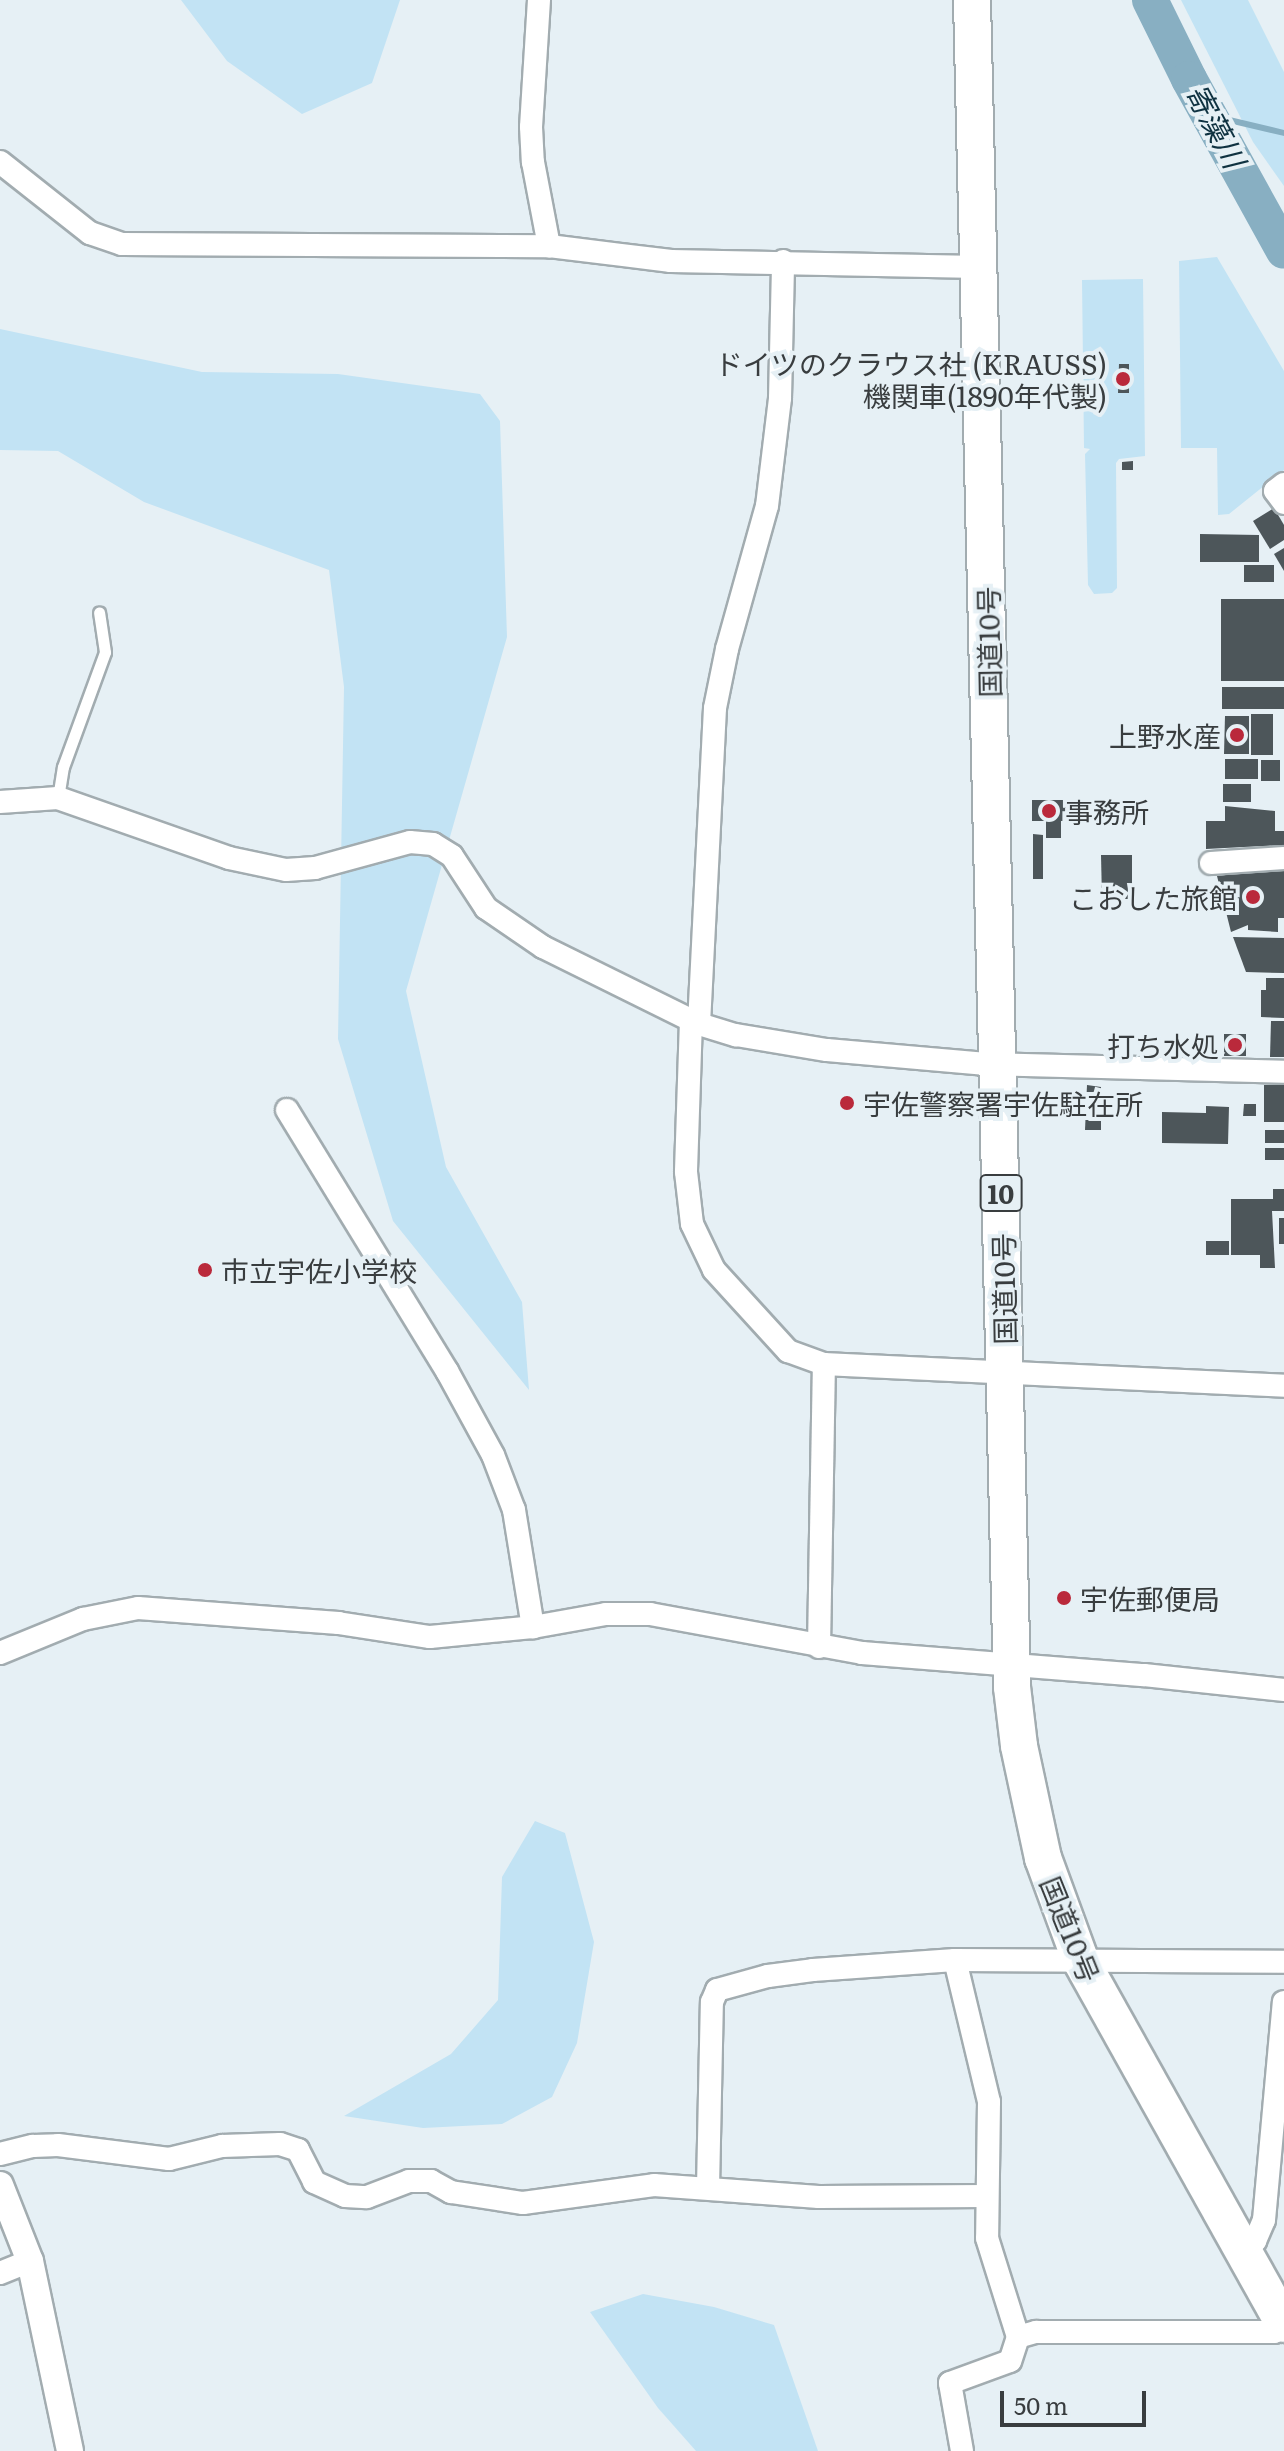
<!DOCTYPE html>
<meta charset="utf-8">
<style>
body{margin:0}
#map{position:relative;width:1284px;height:2451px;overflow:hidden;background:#e6f0f5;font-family:Literata,"Noto Sans JP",serif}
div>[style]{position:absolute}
.green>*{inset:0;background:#c2e3f4}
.stream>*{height:6px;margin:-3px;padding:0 3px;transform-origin:3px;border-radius:3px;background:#88afc2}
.river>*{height:36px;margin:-18px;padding:0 18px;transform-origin:18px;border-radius:18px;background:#88afc2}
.building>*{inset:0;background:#4d565a}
.roads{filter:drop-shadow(2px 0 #a2acb0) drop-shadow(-2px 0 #a2acb0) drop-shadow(0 2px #a2acb0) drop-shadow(0 -2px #a2acb0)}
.service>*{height:11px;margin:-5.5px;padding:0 5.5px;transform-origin:5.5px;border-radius:5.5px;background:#fff}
.minor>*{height:22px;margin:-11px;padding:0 11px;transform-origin:11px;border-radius:11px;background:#fff}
.tertiary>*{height:26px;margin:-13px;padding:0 13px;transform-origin:13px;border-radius:13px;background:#fff}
.trunk>*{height:36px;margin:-18px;padding:0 18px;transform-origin:18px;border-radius:18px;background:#fff}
.dots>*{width:22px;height:22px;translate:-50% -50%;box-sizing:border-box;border:4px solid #e6f0f5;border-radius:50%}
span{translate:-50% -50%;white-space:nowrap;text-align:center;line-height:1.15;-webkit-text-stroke:8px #e6f0f5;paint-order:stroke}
.shield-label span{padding:2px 6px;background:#e6f0f5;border:2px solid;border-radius:6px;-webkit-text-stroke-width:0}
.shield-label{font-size:26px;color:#393d3f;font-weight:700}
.poi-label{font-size:28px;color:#393d3f}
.right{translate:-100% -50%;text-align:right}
.left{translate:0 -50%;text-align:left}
.street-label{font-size:28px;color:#393d3f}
.water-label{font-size:30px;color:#0f3241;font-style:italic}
.scale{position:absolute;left:1000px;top:2391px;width:146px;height:36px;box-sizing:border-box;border:4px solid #393d3f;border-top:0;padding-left:10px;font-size:24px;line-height:28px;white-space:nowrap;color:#393d3f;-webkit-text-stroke:6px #e6f0f5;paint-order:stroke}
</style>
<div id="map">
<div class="green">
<i style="clip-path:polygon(181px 0,400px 0,372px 83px,302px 114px,227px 61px)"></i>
<i style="clip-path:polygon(1181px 0,1248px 0,1284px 72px,1284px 186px,1253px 142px)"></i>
<i style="clip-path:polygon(1217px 257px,1284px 371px,1284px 470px,1229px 514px,1218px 515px,1217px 448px,1181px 448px,1179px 261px)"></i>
<i style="clip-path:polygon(1143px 279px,1145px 456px,1119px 459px,1116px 463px,1117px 588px,1112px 593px,1094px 594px,1088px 585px,1085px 454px,1090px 449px,1084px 448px,1082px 280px)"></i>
<i style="clip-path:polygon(0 329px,202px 372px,338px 374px,480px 394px,500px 421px,507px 637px,406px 991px,446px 1167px,522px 1302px,529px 1390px,393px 1221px,338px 1039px,344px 687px,329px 570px,144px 502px,58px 451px,0 450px)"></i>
<i style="clip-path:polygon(535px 1821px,565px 1833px,594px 1942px,577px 2043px,552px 2097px,502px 2124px,423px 2128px,344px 2116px,451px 2054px,498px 2000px,502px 1877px)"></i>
<i style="clip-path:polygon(643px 2294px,714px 2307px,774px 2325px,818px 2451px,696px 2451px,658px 2408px,590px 2312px)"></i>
</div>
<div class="stream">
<i style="left:1208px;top:115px;width:78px;rotate:13.3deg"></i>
</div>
<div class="river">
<i style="left:1150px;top:0;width:88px;rotate:63.7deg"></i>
<i style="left:1189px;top:79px;width:196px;rotate:61.1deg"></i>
</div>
<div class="building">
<i style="clip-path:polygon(1119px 364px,1129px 364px,1129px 393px,1118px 393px)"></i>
<i style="clip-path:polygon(1133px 461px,1133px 470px,1122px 470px,1122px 462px)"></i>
<i style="clip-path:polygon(1274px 508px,1284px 525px,1284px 540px,1270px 549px,1253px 521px)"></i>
<i style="clip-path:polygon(1200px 534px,1259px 535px,1259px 562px,1200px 562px)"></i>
<i style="clip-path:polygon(1284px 548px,1284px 571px,1274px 554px)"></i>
<i style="clip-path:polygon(1244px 565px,1274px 565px,1274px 582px,1244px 582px)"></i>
<i style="clip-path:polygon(1221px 599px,1284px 599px,1284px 681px,1221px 681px)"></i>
<i style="clip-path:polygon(1222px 687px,1284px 687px,1284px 709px,1222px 709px)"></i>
<i style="clip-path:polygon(1251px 714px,1273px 714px,1273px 755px,1251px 755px)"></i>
<i style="clip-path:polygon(1225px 716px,1249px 716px,1249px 754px,1224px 754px)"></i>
<i style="clip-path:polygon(1225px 759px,1258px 759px,1258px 779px,1225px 779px)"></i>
<i style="clip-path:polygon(1261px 760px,1280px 760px,1280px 781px,1261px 781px)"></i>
<i style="clip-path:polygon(1223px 784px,1251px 784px,1251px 802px,1223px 802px)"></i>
<i style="clip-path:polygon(1032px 800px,1066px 800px,1066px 821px,1061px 821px,1061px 838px,1046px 838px,1046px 821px,1032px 821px)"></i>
<i style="clip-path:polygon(1225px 806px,1275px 811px,1275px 831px,1284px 831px,1284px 845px,1206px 849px,1206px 821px,1225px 821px)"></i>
<i style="clip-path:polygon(1033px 834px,1043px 835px,1043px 879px,1033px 879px)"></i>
<i style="clip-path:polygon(1101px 855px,1132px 855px,1132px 899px,1102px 899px)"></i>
<i style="clip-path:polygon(1284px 868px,1284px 918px,1278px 918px,1278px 932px,1248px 930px,1248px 925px,1231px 932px,1217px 876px)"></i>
<i style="clip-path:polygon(1233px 937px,1284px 938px,1284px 973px,1246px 972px)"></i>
<i style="clip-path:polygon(1266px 978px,1284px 978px,1284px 1018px,1261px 1017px,1261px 990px,1266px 990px)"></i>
<i style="clip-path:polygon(1271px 1021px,1284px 1021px,1284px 1057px,1270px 1057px)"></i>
<i style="clip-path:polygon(1224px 1034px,1246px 1034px,1246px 1056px,1224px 1056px)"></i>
<i style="clip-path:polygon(1087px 1085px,1101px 1087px,1101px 1130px,1085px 1130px)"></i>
<i style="clip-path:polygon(1264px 1085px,1284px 1085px,1284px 1122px,1264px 1122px)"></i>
<i style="clip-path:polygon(1244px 1104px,1256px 1104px,1256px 1116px,1243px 1116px)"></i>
<i style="clip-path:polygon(1206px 1106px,1229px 1107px,1228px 1144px,1162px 1143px,1162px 1112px,1206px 1113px)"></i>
<i style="clip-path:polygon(1265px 1130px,1284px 1130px,1284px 1143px,1265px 1143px)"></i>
<i style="clip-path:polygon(1265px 1148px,1284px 1148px,1284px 1160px,1265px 1160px)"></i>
<i style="clip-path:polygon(1273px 1189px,1284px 1189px,1284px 1211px,1272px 1211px,1275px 1268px,1260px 1268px,1260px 1255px,1231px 1255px,1231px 1199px,1273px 1199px)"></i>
<i style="clip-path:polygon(1279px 1218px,1284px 1218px,1284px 1244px,1279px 1244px)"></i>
<i style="clip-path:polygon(1206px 1241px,1229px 1241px,1229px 1255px,1206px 1255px)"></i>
</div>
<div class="roads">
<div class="service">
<i style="left:58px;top:798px;width:31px;rotate:-81deg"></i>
<i style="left:63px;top:767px;width:122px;rotate:-69.9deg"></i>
<i style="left:105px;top:652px;width:40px;rotate:-98.5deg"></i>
</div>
<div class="minor">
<i style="left:539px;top:0;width:127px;rotate:93.6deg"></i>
<i style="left:531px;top:127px;width:35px;rotate:87deg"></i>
<i style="left:533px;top:162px;width:86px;rotate:79.2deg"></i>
<i style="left:0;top:162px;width:115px;rotate:38.3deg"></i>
<i style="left:90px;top:233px;width:34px;rotate:19deg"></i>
<i style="left:122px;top:244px;width:427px;rotate:0.3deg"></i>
<i style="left:549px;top:246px;width:123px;rotate:7deg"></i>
<i style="left:671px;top:261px;width:308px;rotate:1.1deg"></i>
<i style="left:1284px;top:484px;width:11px;rotate:142deg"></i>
<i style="left:1275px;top:491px;width:15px;rotate:53deg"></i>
<i style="left:0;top:802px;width:58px;rotate:-3.9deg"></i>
<i style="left:58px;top:798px;width:181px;rotate:19.3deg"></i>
<i style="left:229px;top:858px;width:58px;rotate:11.9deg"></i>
<i style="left:286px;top:870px;width:29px;rotate:-4deg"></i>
<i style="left:315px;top:868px;width:98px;rotate:-15.3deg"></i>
<i style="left:410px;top:842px;width:23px;rotate:5deg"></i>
<i style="left:433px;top:844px;width:22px;rotate:32deg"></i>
<i style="left:452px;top:856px;width:62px;rotate:56.8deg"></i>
<i style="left:486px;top:908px;width:69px;rotate:34.4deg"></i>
<i style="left:543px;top:947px;width:174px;rotate:26.3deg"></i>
<i style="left:699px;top:1024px;width:39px;rotate:17deg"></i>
<i style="left:736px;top:1035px;width:92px;rotate:9.4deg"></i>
<i style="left:827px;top:1050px;width:160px;rotate:5deg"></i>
<i style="left:986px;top:1064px;width:298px;rotate:1.5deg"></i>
<i style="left:1211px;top:863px;width:73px;rotate:-3.9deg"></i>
<i style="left:691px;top:1020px;width:152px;rotate:91.9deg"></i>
<i style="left:686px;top:1172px;width:52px;rotate:83.4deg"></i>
<i style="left:692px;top:1224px;width:51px;rotate:64.4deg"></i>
<i style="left:714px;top:1270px;width:110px;rotate:47.6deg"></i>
<i style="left:788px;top:1351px;width:38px;rotate:20deg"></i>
<i style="left:824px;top:1364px;width:461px;rotate:2.7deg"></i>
<i style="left:699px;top:1024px;width:316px;rotate:-87.1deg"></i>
<i style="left:715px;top:708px;width:60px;rotate:-78.5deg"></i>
<i style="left:727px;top:649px;width:148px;rotate:-74.4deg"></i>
<i style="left:767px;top:506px;width:109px;rotate:-83.1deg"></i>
<i style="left:780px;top:398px;width:137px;rotate:-88.7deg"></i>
<i style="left:287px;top:1110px;width:306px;rotate:58.5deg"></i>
<i style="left:447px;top:1371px;width:96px;rotate:61.3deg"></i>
<i style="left:493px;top:1455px;width:59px;rotate:69.1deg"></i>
<i style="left:514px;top:1510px;width:119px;rotate:80.8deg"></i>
<i style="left:819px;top:1647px;width:283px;rotate:-89deg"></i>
<i style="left:0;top:1653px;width:90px;rotate:-22.3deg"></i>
<i style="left:83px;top:1619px;width:56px;rotate:-11.3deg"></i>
<i style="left:138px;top:1608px;width:201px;rotate:4.3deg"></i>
<i style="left:338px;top:1623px;width:93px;rotate:8.7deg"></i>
<i style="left:430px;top:1637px;width:103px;rotate:-5.5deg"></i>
<i style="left:533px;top:1627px;width:74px;rotate:-10.1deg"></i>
<i style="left:606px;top:1614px;width:44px"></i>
<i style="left:650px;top:1614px;width:216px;rotate:10.4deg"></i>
<i style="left:862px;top:1653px;width:283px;rotate:4.5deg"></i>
<i style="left:1144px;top:1675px;width:141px;rotate:6.1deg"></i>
<i style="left:955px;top:1960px;width:146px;rotate:76.5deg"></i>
<i style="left:989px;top:2102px;width:136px;rotate:90.8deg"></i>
<i style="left:987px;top:2238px;width:104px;rotate:72.6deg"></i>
<i style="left:1018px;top:2337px;width:25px;rotate:108deg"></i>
<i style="left:1010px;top:2361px;width:64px;rotate:159.9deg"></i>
<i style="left:950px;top:2383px;width:69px;rotate:80deg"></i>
<i style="left:0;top:2154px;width:34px;rotate:-14deg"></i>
<i style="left:33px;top:2146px;width:25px;rotate:-2deg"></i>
<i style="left:58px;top:2145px;width:112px;rotate:7.2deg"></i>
<i style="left:169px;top:2159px;width:55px;rotate:-13.8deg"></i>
<i style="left:222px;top:2146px;width:58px;rotate:-2deg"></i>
<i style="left:280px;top:2144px;width:19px;rotate:18deg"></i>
<i style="left:298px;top:2150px;width:36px;rotate:63deg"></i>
<i style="left:314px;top:2182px;width:34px;rotate:24deg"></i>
<i style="left:345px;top:2196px;width:22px;rotate:3deg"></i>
<i style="left:367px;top:2197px;width:45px;rotate:-20.9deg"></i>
<i style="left:409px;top:2181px;width:22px"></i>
<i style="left:431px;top:2181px;width:23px;rotate:29deg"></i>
<i style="left:451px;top:2192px;width:73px;rotate:8.7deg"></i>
<i style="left:523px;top:2203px;width:132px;rotate:-7.8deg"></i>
<i style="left:654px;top:2185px;width:165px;rotate:4.2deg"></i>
<i style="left:819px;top:2197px;width:168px;rotate:-0.3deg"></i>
<i style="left:708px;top:2188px;width:186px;rotate:-88.8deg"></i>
<i style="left:712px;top:2002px;width:13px;rotate:-67deg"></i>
<i style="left:717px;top:1990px;width:53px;rotate:-15.4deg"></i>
<i style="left:768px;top:1976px;width:45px;rotate:-7.6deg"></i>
<i style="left:813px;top:1970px;width:142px;rotate:-4deg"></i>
<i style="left:955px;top:1960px;width:329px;rotate:0.3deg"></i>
<i style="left:1241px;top:2250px;width:17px;rotate:-33deg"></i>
<i style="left:1255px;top:2241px;width:23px;rotate:-67deg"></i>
<i style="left:1264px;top:2220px;width:219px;rotate:-84.8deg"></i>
<i style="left:0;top:2273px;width:32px;rotate:-22deg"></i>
<i style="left:1018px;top:2337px;width:19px;rotate:-16deg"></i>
<i style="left:1036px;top:2332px;width:238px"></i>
<i style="left:1274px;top:2332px;width:12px;rotate:-35deg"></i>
</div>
<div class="tertiary">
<i style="left:0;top:2185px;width:82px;rotate:68.5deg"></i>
<i style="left:30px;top:2261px;width:194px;rotate:78.1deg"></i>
</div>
<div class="trunk">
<i style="left:972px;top:0;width:1687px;rotate:88.64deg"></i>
<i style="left:1012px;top:1687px;width:59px;rotate:83.2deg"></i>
<i style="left:1019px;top:1746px;width:115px;rotate:77.9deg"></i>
<i style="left:1043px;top:1858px;width:108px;rotate:69.9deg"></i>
<i style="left:1080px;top:1959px;width:418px;rotate:60.8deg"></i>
</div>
</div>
<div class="dots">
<i style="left:1123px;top:379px;background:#ba293b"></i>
<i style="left:1237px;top:735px;background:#ba293b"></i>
<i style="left:1049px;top:811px;background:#ba293b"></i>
<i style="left:1253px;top:897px;background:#ba293b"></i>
<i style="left:1235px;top:1045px;background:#ba293b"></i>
<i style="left:847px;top:1103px;background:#ba293b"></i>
<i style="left:205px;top:1270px;background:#ba293b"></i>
<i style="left:1064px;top:1598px;background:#ba293b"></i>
</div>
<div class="shield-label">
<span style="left:1001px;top:1193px">10</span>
</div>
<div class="poi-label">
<span class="right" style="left:1107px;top:379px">ドイツのクラウス社 (KRAUSS)<br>機関車(1890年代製)</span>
<span class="right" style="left:1221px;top:735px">上野水産</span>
<span class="left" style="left:1065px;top:811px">事務所</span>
<span class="right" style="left:1237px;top:897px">こおした旅館</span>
<span class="right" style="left:1219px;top:1045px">打ち水処</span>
<span class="left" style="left:863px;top:1103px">宇佐警察署宇佐駐在所</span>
<span class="left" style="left:221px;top:1270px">市立宇佐小学校</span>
<span class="left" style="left:1080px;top:1598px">宇佐郵便局</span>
</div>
<div class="street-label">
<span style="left:988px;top:642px;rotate:-91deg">国道10号</span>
<span style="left:1003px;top:1289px;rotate:-91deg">国道10号</span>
<span style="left:1071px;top:1929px;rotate:68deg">国道10号</span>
</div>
<div class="water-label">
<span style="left:1217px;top:125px;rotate:62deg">寄藻川</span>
</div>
<div class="scale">50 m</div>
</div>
